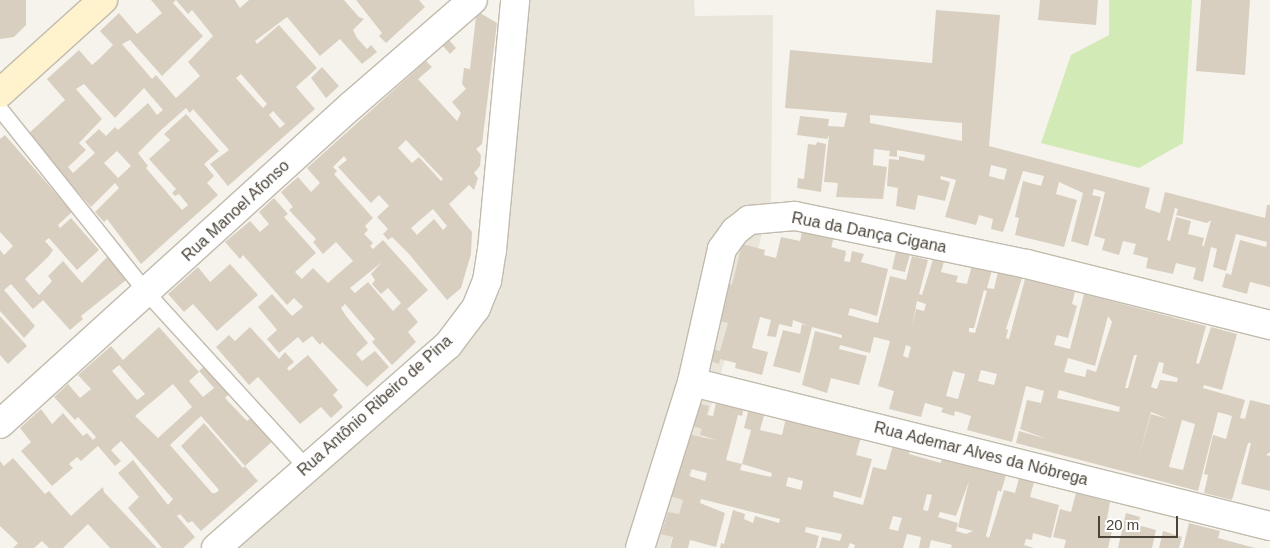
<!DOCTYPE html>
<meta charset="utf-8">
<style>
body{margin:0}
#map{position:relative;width:1270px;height:548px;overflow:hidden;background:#f6f3ec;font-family:Arial,sans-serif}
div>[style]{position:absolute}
.residential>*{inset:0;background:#eae5da}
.green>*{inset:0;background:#d2eab5}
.building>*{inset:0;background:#d8cfc1}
.roads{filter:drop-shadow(1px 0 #c2bbae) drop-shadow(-1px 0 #c2bbae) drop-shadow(0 1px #c2bbae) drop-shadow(0 -1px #c2bbae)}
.lane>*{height:15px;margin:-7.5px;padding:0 7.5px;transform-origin:7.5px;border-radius:7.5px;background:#fff}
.street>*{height:28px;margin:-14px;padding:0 14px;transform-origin:14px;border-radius:14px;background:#fff}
.secondary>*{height:28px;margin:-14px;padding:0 14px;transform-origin:14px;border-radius:14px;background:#fff3cd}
span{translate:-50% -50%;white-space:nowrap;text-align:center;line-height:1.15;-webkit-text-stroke:4px #fff;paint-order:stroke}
.street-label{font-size:16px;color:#4b4439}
.scale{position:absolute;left:1098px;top:516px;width:80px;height:22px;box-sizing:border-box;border:2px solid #4b4439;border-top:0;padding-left:6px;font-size:15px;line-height:18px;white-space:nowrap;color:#4b4439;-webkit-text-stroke:4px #fff;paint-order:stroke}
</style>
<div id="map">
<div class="residential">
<i style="clip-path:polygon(509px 0,694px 0,695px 16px,773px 15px,771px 204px,669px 548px,224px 548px,501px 290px)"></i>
</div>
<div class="green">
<i style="clip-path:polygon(1109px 0,1192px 0,1183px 143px,1139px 168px,1041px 143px,1071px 55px,1109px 35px)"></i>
</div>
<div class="building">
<i style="clip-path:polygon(0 0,26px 0,26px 25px,14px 37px,0 39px)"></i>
<i style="clip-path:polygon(evenodd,151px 0,235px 0,240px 8px,249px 0,344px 0,359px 17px,364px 19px,353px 30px,357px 38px,367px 49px,371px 45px,377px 52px,362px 64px,340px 39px,320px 56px,287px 17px,255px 41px,257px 44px,279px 25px,317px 68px,296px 87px,315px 109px,228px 186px,210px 164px,229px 150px,193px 109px,190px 113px,186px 108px,161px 130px,138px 153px,148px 166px,146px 168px,182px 210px,188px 205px,179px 194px,175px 196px,172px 193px,176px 189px,149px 159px,170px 140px,164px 134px,186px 114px,219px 151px,204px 164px,214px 176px,207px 183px,218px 195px,141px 264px,107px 219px,104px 222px,95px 212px,119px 188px,115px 183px,91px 207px,27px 135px,65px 100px,47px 79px,79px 50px,92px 65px,99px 59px,113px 45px,100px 31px,119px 13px,137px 34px,162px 13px,151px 0,176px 0,188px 14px,192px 10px,213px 36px,188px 62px,200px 76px,176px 98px,156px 75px,152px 79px,122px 44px,130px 40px,162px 76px,203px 36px,173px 3px,176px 0,151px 0,241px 74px,267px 104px,263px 108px,236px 78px,241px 74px,151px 0,84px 84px,115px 118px,144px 88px,163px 110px,157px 115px,148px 103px,118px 130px,115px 127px,106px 136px,99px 129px,85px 142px,95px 153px,73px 173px,68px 167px,86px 150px,79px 143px,102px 119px,76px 89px,84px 84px,151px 0,273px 111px,285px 124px,280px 128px,269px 115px,273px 111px,151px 0,117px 151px,131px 166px,118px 178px,104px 163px,117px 151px)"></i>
<i style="clip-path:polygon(356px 0,419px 0,425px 7px,386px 43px,379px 36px,382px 33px)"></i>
<i style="clip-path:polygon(1040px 0,1098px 0,1096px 25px,1038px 20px)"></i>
<i style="clip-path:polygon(1201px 0,1250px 0,1245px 75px,1196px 71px)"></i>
<i style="clip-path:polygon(evenodd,936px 10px,1000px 15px,989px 146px,1150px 188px,1145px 208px,1160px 213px,1165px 192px,1265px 218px,1267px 205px,1270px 205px,1270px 287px,1250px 282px,1247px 294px,1222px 287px,1226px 273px,1231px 275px,1240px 240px,1266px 247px,1267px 242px,1236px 234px,1226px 271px,1213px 267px,1217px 249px,1211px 247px,1203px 282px,1193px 279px,1196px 268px,1176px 263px,1173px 274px,1146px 268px,1148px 258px,1133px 254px,1136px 244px,1123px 241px,1119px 255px,1102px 250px,1105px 239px,1094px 236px,1105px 192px,1094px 189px,1092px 195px,1101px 197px,1088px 246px,1071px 241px,1083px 193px,1059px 182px,1056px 194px,1077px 200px,1064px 247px,1015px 235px,1019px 218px,1015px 217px,1023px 181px,1041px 186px,1044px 176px,1023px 171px,1003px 232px,991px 229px,993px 219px,979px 215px,976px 225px,945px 217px,956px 180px,941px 176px,940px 179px,950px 182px,945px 201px,918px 195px,915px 210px,896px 206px,898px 188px,887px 186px,889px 159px,899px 160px,899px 156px,924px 161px,925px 155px,897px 150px,897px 157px,889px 156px,890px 151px,874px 149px,873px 165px,887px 167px,883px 199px,836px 197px,838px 183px,824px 182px,829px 135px,827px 139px,797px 135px,800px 116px,829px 119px,828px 126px,844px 127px,847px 113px,785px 108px,790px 50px,932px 63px,936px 10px,870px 115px,962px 123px,962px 141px,870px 123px,870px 115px,936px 10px,991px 165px,1007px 169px,1004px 180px,989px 176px,991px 165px,936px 10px,1175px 208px,1178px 209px,1176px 215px,1207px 223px,1211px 220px,1204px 246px,1202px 246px,1204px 238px,1188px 234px,1191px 221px,1176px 217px,1170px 241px,1167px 240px,1175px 208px)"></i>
<i style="clip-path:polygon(evenodd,480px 13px,497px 23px,482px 144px,476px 149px,481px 155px,480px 166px,474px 173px,478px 178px,474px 190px,469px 185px,449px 204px,472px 232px,471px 254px,461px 288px,447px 300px,409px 254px,392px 237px,388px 240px,383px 234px,388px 229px,377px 217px,389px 206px,379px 195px,371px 203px,338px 167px,347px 160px,344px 156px,333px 167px,337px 171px,334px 174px,373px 218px,365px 226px,368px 230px,364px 234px,373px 243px,370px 246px,373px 249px,383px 240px,428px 290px,407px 309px,418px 322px,408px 332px,416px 342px,392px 365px,372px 342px,375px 339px,345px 304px,341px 308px,346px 316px,368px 343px,356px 354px,362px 361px,375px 351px,389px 367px,367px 387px,322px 342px,320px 345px,312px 336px,303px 343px,298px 337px,279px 353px,267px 339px,277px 330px,258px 307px,272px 294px,292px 316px,303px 307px,294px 298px,287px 305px,243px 255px,240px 259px,225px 242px,250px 221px,260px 232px,269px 224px,259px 212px,274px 198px,288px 214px,284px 217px,316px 253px,295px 272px,302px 279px,313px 268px,328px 283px,338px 274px,353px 261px,336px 242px,323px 254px,313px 242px,316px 239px,289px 210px,293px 207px,281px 192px,298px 177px,311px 192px,320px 183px,307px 168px,426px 61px,432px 67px,418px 79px,457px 121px,461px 113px,452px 102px,466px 89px,462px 84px,464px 68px,470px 69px,476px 16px,480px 13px,406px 140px,443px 179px,441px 181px,419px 157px,412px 163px,398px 148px,406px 140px,480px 13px,433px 209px,447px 226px,443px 230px,434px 219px,417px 235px,411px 228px,433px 209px,480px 13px,382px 262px,371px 274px,375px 280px,372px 284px,381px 294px,388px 288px,401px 303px,393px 311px,368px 282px,355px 293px,350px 288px,382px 262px)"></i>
<i style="clip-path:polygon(449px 40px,456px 48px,450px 54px,443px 46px)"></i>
<i style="clip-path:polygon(322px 67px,339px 86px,326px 98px,311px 78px)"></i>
<i style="clip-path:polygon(5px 135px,72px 212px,58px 225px,60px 228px,71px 218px,99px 250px,77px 270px,49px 238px,45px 241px,53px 250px,49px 256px,25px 279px,39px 295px,52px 281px,48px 276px,63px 261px,82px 283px,110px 254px,130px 277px,81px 316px,83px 319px,70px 330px,43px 300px,33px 309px,11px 284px,4px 290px,35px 326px,24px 338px,0 311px,0 250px,4px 255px,13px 246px,0 232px,0 139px)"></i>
<i style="clip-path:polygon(817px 142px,826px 144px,821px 192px,797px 188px,798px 178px,804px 179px,808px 144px,816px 145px)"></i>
<i style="clip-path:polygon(evenodd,803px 227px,835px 233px,831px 247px,846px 251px,844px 261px,850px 262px,852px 251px,864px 254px,861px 262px,888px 269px,877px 316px,850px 308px,848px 315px,878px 323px,890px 276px,906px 280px,912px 256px,928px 260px,919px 294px,922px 295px,934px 256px,945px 258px,941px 272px,958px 276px,956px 282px,967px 284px,972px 265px,992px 270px,987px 288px,994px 289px,998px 272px,1022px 278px,1006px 329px,1008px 330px,1006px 338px,1009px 339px,1025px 279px,1075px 292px,1072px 304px,1077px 306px,1068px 338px,1057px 335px,1054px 345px,1070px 349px,1084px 294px,1206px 326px,1196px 363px,1199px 364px,1211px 327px,1237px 334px,1222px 390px,1204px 385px,1203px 388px,1245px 400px,1240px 418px,1245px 419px,1250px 400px,1270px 405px,1270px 452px,1266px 455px,1270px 456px,1270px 491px,1241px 484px,1251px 443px,1248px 443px,1232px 500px,1204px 493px,1208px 475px,1204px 474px,1213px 435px,1226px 439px,1232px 416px,1218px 412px,1198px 491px,1016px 443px,1019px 431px,1047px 439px,1020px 429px,1027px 400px,1041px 403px,1044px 391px,1026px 386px,1012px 442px,967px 430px,971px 416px,955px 411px,954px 416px,941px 412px,943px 408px,925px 403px,921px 417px,889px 409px,894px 391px,878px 386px,890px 341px,874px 337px,870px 353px,840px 345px,839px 349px,867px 356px,859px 385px,831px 378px,827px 393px,802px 385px,815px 331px,842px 338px,842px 335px,812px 327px,800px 373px,773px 366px,783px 330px,800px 334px,802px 324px,812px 327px,793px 320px,792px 327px,779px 324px,776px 337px,767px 336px,771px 320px,760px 317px,752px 348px,768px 352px,762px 375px,735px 368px,736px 363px,720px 359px,719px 364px,707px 360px,709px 348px,720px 351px,728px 323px,716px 320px,725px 283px,732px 285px,742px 244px,765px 250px,764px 255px,776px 258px,781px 237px,800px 241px,803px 227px,984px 290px,987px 291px,975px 333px,969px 332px,969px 328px,974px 328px,984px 290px,803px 227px,917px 301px,926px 304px,924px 311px,916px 309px,911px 332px,917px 301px,803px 227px,1108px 316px,1112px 322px,1096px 372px,1087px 369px,1085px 377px,1064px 372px,1068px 358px,1095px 366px,1108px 316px,803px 227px,906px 345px,911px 347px,908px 358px,903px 356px,906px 345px,803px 227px,1134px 355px,1137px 355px,1128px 388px,1125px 388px,1134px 355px,803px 227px,1159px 362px,1164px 363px,1162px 373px,1178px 378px,1177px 382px,1160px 380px,1157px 389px,1151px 387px,1159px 362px,803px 227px,981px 370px,997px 374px,994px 385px,978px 381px,981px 370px,803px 227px,953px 371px,965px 374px,958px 399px,946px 396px,953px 371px,803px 227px,1059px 390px,1120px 407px,1119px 412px,1057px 398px,1059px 390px,803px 227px,1151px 412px,1168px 419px,1151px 414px,1138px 460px,1151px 412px,803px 227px,1182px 420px,1195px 424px,1183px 470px,1169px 467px,1182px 420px)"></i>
<i style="clip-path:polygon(897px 247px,911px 251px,905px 272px,892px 269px)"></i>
<i style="clip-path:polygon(230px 264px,258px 295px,217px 331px,193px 304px,184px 312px,168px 294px,198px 267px,210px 282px)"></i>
<i style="clip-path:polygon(0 316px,27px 346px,8px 364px,0 355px)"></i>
<i style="clip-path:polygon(evenodd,159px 327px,199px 372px,189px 381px,203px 397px,214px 388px,199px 371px,208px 363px,232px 391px,225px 398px,247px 421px,254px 415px,275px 439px,245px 466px,258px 481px,201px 531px,192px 521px,188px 523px,180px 514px,177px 516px,195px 537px,183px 548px,162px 548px,128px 508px,139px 497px,118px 473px,133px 460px,168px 505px,173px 499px,121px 441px,111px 450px,121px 461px,115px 466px,98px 446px,81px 461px,77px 457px,69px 464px,73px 468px,52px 486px,21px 451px,31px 442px,20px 428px,41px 409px,52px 424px,63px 413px,83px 436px,87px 433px,93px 440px,96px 437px,78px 417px,75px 420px,54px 397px,68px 384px,80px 398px,91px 389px,78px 375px,111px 346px,123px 360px,159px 327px,119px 365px,145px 394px,140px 398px,137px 400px,112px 371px,119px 365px,159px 327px,173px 384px,192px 407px,158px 438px,135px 416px,173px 384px,159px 327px,201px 416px,245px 466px,243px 468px,204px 423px,181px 446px,219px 490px,216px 493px,212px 493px,170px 445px,201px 416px)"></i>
<i style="clip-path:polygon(250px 327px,279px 359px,285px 352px,294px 362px,287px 368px,289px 371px,308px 355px,338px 390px,333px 395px,343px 407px,331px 418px,321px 407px,300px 424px,258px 377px,249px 385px,216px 347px,229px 335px,235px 341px)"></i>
<i style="clip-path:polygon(evenodd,726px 402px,744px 407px,742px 416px,738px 415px,726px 460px,742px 464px,740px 470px,771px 477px,772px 473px,742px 464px,751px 430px,744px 428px,749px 408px,765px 412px,760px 430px,782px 435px,786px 418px,861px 437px,856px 455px,872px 459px,861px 498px,834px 491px,833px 497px,863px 505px,873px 467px,886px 470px,893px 445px,910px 450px,909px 454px,941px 463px,942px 458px,1006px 475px,1001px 492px,998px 490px,986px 536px,989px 538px,1004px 490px,1015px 493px,1019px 478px,1034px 482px,1030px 497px,1059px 505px,1051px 538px,1033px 533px,1032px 540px,1026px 539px,1024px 545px,1034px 548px,951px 548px,952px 545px,931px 540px,929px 548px,919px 548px,921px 537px,907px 534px,903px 548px,854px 548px,855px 545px,850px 543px,848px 548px,819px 548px,822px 537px,840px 541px,842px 534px,806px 527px,805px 532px,819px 536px,816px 548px,720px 548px,721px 543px,724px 544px,733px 510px,745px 514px,744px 519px,753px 523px,755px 516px,779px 523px,780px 519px,701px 499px,700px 503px,725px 513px,716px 547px,690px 540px,688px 548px,670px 548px,673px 537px,661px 534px,668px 512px,679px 514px,683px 500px,670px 496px,687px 434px,716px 440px,700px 435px,702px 429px,690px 425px,696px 403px,709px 406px,707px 415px,713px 416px,716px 403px,725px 405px,726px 402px,691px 469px,707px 473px,705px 481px,689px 476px,691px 469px,726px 402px,788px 477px,803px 481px,801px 490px,786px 486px,788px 477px,726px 402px,969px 481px,958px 527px,973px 531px,966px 534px,956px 531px,958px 523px,938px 517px,940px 512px,956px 516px,969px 481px,726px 402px,927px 494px,932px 495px,928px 511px,923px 510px,927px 494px,726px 402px,893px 516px,902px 518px,898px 531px,889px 529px,893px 516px)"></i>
<i style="clip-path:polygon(13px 458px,45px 494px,49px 491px,71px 516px,103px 487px,104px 492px,157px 548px,110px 548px,88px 524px,63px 548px,49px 548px,42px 541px,34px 548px,13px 548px,18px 543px,0 526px,0 461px,4px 466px)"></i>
<i style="clip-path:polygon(1076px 493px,1110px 502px,1105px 530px,1112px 531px,1108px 548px,1064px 548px,1066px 540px,1053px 537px,1060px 509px,1071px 512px)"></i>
<i style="clip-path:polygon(1126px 513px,1140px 517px,1138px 525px,1156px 530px,1152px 548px,1118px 548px)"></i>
<i style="clip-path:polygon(1189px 523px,1220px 531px,1218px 538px,1255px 548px,1183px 548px)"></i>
<i style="clip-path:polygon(1163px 531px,1182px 537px,1179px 548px,1159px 548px)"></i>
</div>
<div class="roads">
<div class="lane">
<i style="left:0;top:109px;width:236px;rotate:51.4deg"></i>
<i style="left:147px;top:293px;width:236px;rotate:47.6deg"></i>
</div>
<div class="street">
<i style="left:692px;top:382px;width:596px;rotate:13.99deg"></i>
<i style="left:0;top:424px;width:475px;rotate:-42.2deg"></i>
<i style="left:352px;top:105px;width:160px;rotate:-41deg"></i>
<i style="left:216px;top:548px;width:308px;rotate:-41.2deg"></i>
<i style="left:448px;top:345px;width:46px;rotate:-52.9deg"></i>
<i style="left:476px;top:308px;width:29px;rotate:-68deg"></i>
<i style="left:487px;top:281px;width:31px;rotate:-81deg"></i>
<i style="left:492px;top:250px;width:251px;rotate:-84.7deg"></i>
<i style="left:640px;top:548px;width:174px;rotate:-72.6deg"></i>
<i style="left:692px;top:382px;width:136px;rotate:-77.3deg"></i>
<i style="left:722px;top:249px;width:22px;rotate:-54deg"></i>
<i style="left:735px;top:231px;width:18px;rotate:-38deg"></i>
<i style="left:749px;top:220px;width:46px;rotate:-5deg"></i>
<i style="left:795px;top:216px;width:237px;rotate:11.7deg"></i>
<i style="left:1027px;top:264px;width:251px;rotate:14.1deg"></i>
</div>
<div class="secondary">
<i style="left:0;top:93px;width:139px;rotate:-42.1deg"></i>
</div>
</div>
<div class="street-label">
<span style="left:236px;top:211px;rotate:-43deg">Rua Manoel Afonso</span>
<span style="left:869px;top:233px;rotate:11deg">Rua da Dança Cigana</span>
<span style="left:375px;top:406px;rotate:-42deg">Rua Antônio Ribeiro de Pina</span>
<span style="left:981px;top:454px;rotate:14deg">Rua Ademar Alves da Nóbrega</span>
</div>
<div class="scale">20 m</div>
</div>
